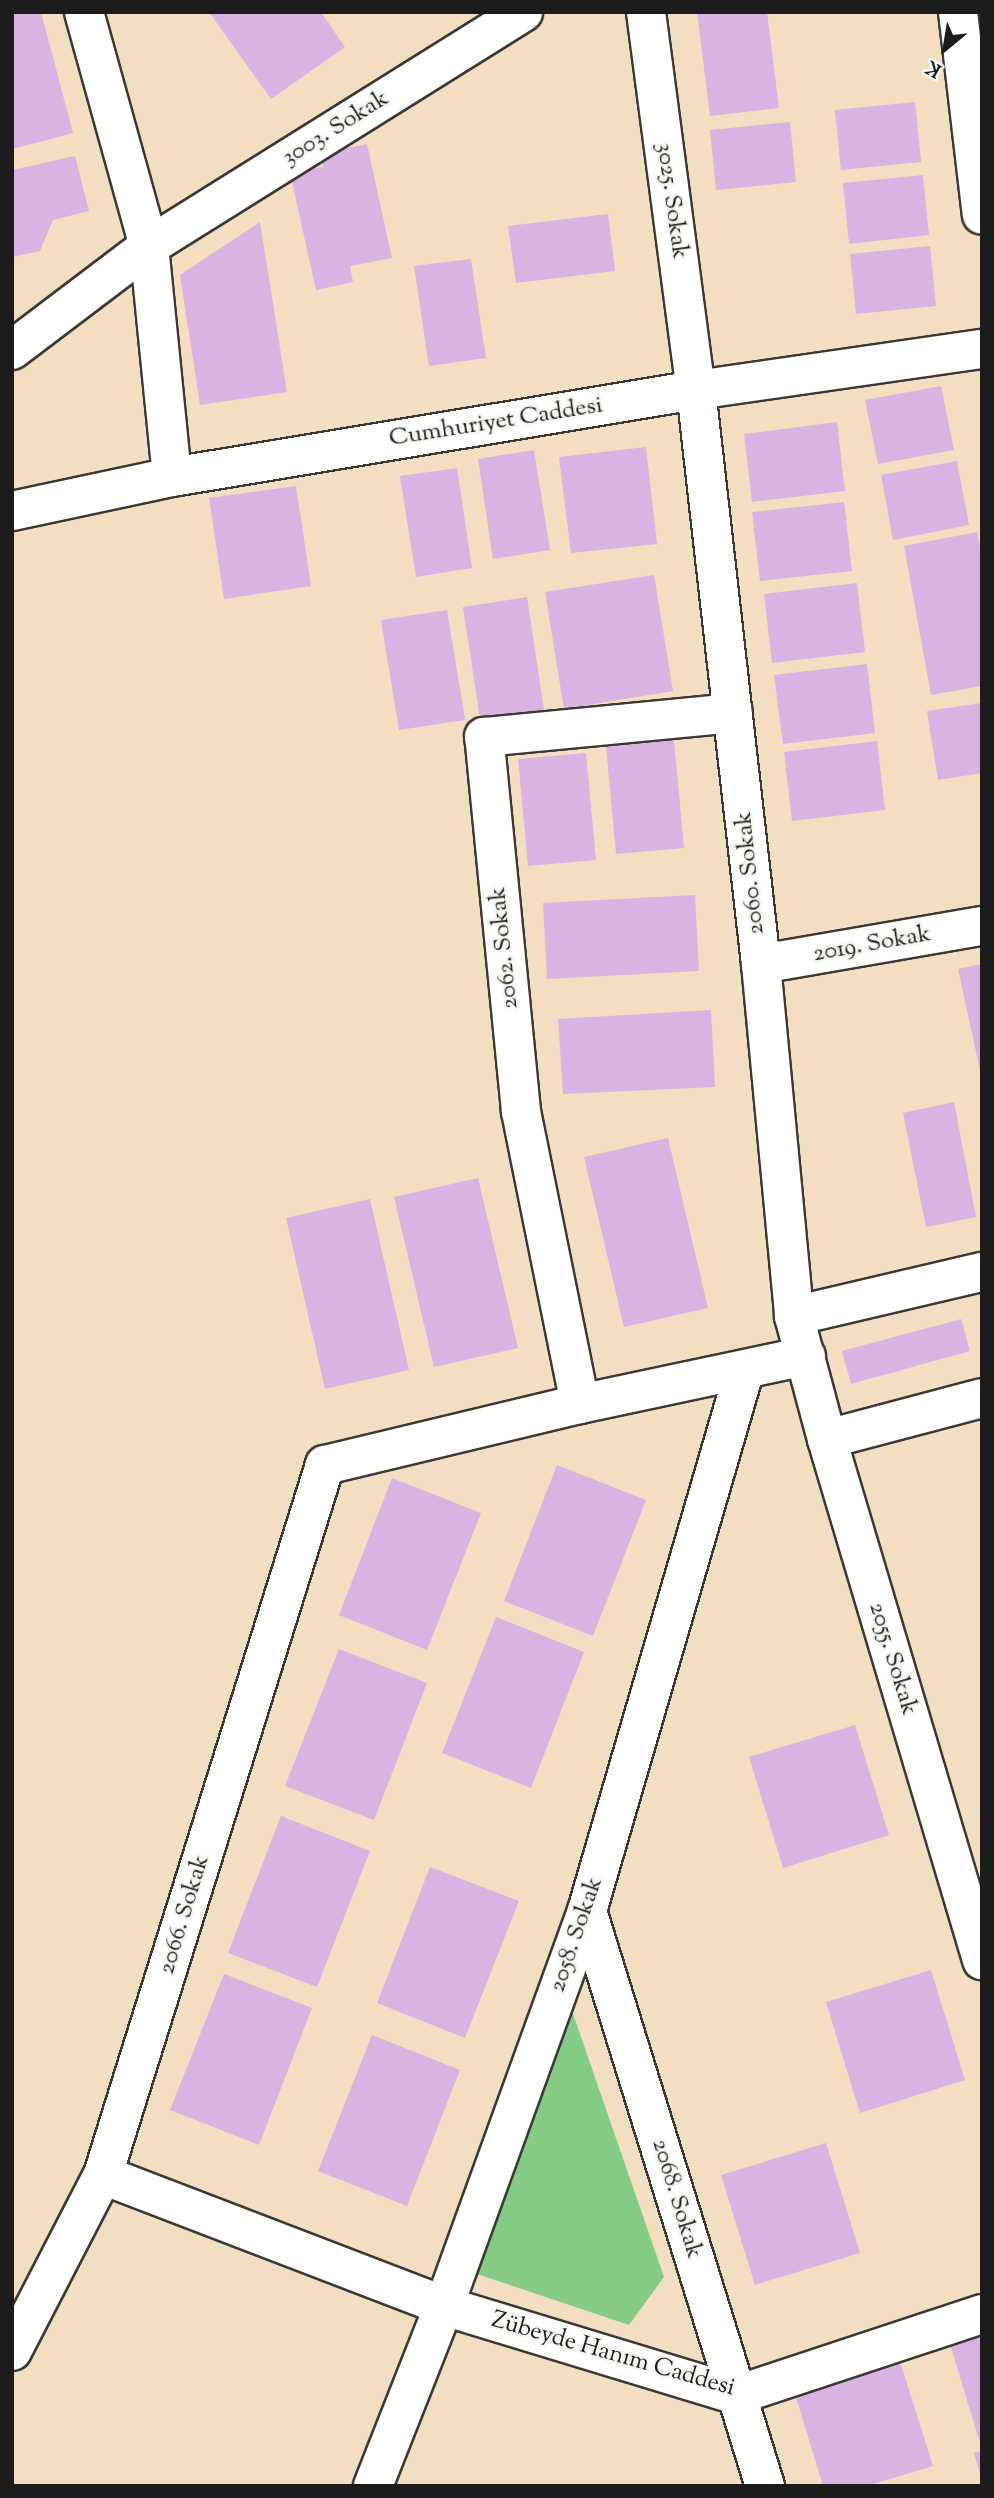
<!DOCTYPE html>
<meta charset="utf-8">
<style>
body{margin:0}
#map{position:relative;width:994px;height:2498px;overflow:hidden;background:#f3dec2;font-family:"Sorts Mill Goudy",serif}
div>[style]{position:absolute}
.green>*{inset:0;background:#86cb85}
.building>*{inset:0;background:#d9b3e1}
.roads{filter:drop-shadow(2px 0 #3c3935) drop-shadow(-2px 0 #3c3935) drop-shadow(0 2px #3c3935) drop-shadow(0 -2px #3c3935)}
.street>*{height:38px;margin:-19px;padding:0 19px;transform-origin:19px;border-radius:19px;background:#fff}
span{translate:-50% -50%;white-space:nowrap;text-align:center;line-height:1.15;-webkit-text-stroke:5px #f6f6f2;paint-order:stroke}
.street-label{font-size:24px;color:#1c1c1c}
.frame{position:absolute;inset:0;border:14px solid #1c1c1c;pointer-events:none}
.north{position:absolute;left:910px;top:14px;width:70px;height:70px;-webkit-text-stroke:5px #f6f6f2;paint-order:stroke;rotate:210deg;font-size:19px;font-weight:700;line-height:28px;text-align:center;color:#1c1c1c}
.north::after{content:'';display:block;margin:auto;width:24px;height:32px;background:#1c1c1c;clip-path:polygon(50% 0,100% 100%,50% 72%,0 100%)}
</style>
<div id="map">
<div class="green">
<i style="clip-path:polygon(570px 2005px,664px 2277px,629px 2325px,471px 2272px)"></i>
</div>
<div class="building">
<i style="clip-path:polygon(12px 12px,41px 12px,73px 133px,12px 149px)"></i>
<i style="clip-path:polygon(209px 12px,321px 12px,345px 47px,271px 99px)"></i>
<i style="clip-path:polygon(697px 12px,767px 12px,779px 108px,710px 116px)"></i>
<i style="clip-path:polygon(915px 102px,921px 162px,841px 170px,835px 110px)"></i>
<i style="clip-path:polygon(790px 122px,796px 182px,716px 190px,710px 130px)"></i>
<i style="clip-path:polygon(367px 144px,392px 258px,350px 266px,353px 282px,316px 290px,290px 173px,323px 167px,320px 153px)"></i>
<i style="clip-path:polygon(75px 156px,89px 211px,53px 220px,40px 251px,12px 257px,12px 170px)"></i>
<i style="clip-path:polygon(923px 175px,929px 235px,849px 244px,843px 183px)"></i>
<i style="clip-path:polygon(608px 214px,615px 271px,516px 283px,508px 226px)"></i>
<i style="clip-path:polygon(260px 222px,287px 392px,200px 405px,180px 275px)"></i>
<i style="clip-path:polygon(930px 246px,936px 306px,856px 314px,850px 254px)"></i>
<i style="clip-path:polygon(471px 259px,486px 358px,429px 366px,414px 266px)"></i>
<i style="clip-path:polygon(941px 386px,954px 450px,878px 464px,865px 400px)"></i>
<i style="clip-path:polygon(837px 422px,845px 491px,752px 502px,744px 434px)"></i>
<i style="clip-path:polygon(646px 447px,657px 544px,571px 553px,559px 457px)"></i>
<i style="clip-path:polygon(534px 450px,550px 550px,493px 559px,478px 459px)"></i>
<i style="clip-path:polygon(957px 461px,969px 525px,893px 540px,881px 475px)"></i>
<i style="clip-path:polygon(457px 468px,472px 568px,416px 577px,400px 476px)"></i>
<i style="clip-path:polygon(296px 486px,311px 586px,224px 599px,209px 498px)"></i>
<i style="clip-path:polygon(844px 502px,852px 571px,760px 581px,752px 512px)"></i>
<i style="clip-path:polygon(977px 532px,982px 558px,982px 686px,931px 695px,904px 546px)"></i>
<i style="clip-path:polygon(654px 575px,673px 691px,564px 709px,545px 592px)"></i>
<i style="clip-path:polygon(857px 583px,865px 652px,772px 663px,764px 594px)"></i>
<i style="clip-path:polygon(527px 597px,544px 710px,480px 719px,463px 607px)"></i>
<i style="clip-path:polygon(447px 610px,465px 720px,399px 730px,381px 620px)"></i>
<i style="clip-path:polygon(867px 664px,875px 733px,783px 744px,774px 675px)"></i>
<i style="clip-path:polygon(982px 703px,982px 773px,938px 780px,927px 711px)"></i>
<i style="clip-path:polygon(674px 740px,684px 848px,616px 854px,606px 746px)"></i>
<i style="clip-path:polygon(877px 741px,885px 810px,792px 821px,784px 752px)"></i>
<i style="clip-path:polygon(586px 753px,596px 860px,528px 866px,518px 759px)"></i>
<i style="clip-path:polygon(695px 895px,699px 971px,547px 979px,543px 903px)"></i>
<i style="clip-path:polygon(982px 964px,982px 1075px,981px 1075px,958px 969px)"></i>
<i style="clip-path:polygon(711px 1010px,715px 1087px,563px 1094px,558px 1019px)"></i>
<i style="clip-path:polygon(954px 1102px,976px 1217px,926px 1227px,903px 1113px)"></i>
<i style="clip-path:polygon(668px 1138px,708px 1308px,624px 1327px,584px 1157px)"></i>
<i style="clip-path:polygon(478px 1178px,518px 1348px,434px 1367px,394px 1197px)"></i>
<i style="clip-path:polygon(370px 1199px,409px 1370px,325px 1389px,286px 1218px)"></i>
<i style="clip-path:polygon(961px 1319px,970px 1351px,851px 1384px,842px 1351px)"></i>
<i style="clip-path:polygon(557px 1465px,646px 1500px,593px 1636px,504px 1601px)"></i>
<i style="clip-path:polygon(392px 1478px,481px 1513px,427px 1650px,339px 1615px)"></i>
<i style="clip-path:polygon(496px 1617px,584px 1652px,531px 1788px,442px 1753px)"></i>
<i style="clip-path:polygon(339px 1649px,427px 1683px,374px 1820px,285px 1786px)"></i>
<i style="clip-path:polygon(855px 1725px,889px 1835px,783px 1868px,749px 1757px)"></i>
<i style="clip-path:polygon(281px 1816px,370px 1851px,317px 1987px,228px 1953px)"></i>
<i style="clip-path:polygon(430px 1867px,519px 1901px,465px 2038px,377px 2003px)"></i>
<i style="clip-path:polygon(931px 1970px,965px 2080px,860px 2113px,826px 2002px)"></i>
<i style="clip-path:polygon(224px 1974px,312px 2008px,259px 2145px,170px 2110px)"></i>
<i style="clip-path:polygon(372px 2035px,460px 2070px,407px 2206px,318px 2171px)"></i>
<i style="clip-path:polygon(826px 2143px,860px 2253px,755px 2285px,721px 2175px)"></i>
<i style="clip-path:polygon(982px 2323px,982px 2439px,979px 2440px,947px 2334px)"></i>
<i style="clip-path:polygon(898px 2355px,933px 2466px,867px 2486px,823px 2486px,793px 2387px)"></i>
<i style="clip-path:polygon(982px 2451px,982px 2477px,981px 2477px,974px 2453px)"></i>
</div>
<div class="roads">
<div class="street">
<i style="left:84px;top:12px;width:243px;rotate:74.5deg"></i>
<i style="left:149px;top:246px;width:232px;rotate:84.3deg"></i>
<i style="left:646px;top:12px;width:381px;rotate:82.5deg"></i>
<i style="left:696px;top:390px;width:578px;rotate:83.54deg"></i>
<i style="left:761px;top:964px;width:354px;rotate:84.6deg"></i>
<i style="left:794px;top:1316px;width:127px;rotate:75deg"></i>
<i style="left:827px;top:1439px;width:544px;rotate:73.43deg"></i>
<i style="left:958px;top:12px;width:204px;rotate:83.3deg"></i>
<i style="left:12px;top:350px;width:172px;rotate:-37.2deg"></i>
<i style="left:149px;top:246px;width:441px;rotate:-32deg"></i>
<i style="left:12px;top:511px;width:164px;rotate:-12deg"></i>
<i style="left:172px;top:477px;width:531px;rotate:-9.43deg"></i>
<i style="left:696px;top:390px;width:289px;rotate:-8.2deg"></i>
<i style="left:761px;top:964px;width:224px;rotate:-9.8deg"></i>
<i style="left:794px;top:1316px;width:193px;rotate:-13.2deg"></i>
<i style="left:580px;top:1404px;width:299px;rotate:-101.4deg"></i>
<i style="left:521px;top:1111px;width:376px;rotate:-95.6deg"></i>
<i style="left:484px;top:737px;width:250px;rotate:-5.5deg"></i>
<i style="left:827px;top:1439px;width:160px;rotate:-14.8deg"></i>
<i style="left:587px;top:1911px;width:602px;rotate:72.8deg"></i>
<i style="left:103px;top:2175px;width:365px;rotate:21deg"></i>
<i style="left:444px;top:2306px;width:306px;rotate:16.9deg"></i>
<i style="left:737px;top:2395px;width:258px;rotate:-18.3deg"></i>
<i style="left:12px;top:2351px;width:198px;rotate:-62.7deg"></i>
<i style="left:103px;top:2175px;width:744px;rotate:-72.64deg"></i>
<i style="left:325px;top:1465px;width:262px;rotate:-13.5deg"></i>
<i style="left:580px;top:1404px;width:231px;rotate:-12deg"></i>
<i style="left:373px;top:2486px;width:193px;rotate:-68.5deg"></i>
<i style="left:444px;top:2306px;width:420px;rotate:-70.1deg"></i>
<i style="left:587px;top:1911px;width:561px;rotate:-73.76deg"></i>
</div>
</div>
<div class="street-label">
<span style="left:336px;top:129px;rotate:-32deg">3003. Sokak</span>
<span style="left:671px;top:201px;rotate:82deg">3025. Sokak</span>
<span style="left:496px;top:423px;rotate:-9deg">Cumhuriyet Caddesi</span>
<span style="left:751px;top:873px;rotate:-96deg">2060. Sokak</span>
<span style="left:872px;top:945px;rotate:-10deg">2019. Sokak</span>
<span style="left:505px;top:948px;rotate:-96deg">2062. Sokak</span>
<span style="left:892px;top:1659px;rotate:73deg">2055. Sokak</span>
<span style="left:185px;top:1915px;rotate:-73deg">2066. Sokak</span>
<span style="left:577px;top:1935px;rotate:-71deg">2058. Sokak</span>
<span style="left:676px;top:2199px;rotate:73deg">2068. Sokak</span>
<span style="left:613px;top:2355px;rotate:16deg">Zübeyde Hanım Caddesi</span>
</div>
<div class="frame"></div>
<div class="north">K</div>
</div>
